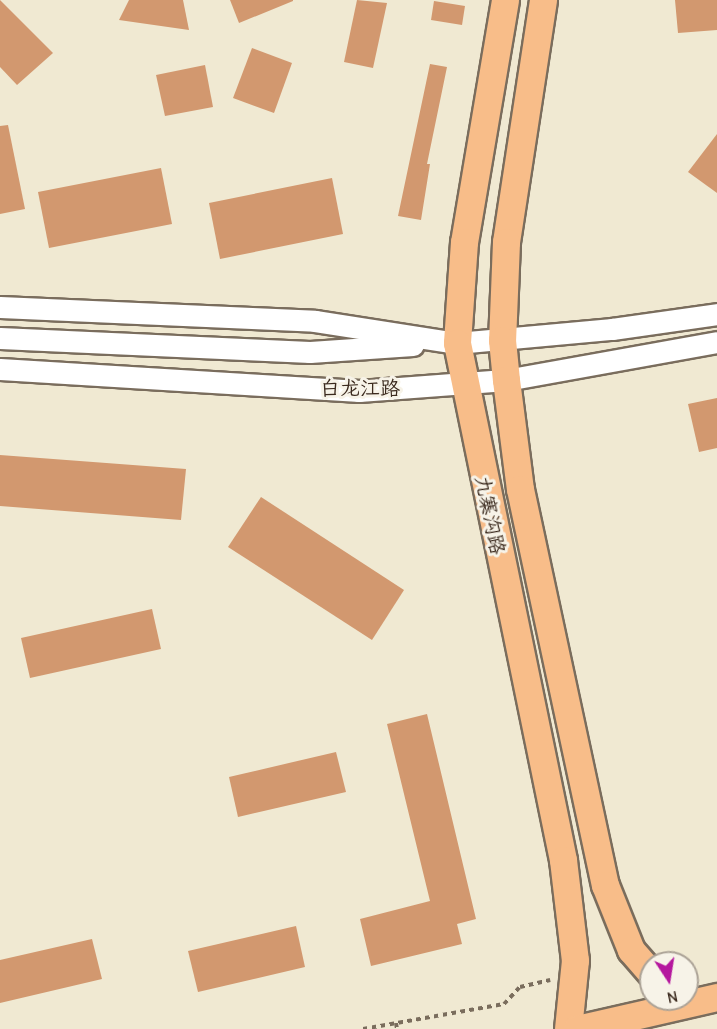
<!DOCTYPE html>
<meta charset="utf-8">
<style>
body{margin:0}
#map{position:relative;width:717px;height:1029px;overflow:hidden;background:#f0e9d2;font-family:"Comic Neue","LXGW WenKai TC",sans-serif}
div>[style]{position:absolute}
.building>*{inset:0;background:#d2986f}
.path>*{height:4px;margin-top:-2px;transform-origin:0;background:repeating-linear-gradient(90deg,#7a6d5d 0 4.5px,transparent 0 9px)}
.roads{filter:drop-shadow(2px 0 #7a6d5d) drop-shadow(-2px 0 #7a6d5d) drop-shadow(0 2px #7a6d5d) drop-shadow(0 -2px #7a6d5d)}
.minor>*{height:21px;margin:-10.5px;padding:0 10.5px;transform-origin:10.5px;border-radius:10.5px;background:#fff}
.major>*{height:27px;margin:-13.5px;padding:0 13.5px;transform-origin:13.5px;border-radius:13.5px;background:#f8bd89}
span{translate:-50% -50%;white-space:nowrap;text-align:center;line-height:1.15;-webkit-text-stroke:6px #f7f3e8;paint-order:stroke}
.street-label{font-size:20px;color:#3b2a1e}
.north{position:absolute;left:639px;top:951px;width:60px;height:60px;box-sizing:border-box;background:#f7f3e8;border:2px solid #aca397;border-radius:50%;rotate:168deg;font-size:16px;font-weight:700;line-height:24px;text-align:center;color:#3b2a1e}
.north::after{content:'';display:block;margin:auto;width:21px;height:27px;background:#b5179e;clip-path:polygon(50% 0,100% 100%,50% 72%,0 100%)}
</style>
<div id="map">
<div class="building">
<i style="clip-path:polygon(0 0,53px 53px,17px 85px,0 67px)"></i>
<i style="clip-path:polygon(129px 0,183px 0,189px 30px,119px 20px)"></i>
<i style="clip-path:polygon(230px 0,293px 0,293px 1px,239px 23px)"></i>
<i style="clip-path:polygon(357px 0,387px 3px,373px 68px,344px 62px)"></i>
<i style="clip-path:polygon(675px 0,717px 0,717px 30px,678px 33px)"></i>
<i style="clip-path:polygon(434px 1px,465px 6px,462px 25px,431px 20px)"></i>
<i style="clip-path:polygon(252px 48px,292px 63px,274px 113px,233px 98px)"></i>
<i style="clip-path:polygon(430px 64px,447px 67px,427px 164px,430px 164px,421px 220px,398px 216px)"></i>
<i style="clip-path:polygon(205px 65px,213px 107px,165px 116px,156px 75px)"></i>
<i style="clip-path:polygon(8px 125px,25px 209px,0 214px,0 126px)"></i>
<i style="clip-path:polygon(717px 134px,717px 193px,688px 172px)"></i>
<i style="clip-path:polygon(161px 168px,172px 224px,49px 248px,38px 192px)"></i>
<i style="clip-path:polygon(332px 178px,343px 234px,220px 259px,209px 203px)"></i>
<i style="clip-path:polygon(717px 398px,717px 448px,699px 452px,688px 404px)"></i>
<i style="clip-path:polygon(0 455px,186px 469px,181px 520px,0 506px)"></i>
<i style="clip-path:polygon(261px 497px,404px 590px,372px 640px,228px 547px)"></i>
<i style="clip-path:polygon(152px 609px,161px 649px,30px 678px,21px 638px)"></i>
<i style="clip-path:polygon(427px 714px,476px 919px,457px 924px,462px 944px,371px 966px,360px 919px,430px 901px,387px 724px)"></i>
<i style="clip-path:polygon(336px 752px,346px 792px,238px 817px,229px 777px)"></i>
<i style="clip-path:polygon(296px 926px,305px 967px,198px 992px,188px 951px)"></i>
<i style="clip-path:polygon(92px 939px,102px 979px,0 1003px,0 960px)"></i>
</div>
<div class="path">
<i style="left:396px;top:1023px;width:6px;rotate:81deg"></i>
<i style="left:363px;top:1029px;width:143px;rotate:-10.1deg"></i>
<i style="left:504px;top:1004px;width:23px;rotate:-47deg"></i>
<i style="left:520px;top:987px;width:31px;rotate:-13deg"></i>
</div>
<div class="roads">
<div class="minor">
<i style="left:0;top:307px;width:315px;rotate:2.5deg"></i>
<i style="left:315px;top:321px;width:144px;rotate:8.8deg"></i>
<i style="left:457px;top:343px;width:156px;rotate:-5.2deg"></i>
<i style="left:612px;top:329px;width:106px;rotate:-8.1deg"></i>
<i style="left:0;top:338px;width:310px;rotate:2.6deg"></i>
<i style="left:310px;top:352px;width:103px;rotate:-3.9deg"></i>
<i style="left:0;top:369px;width:360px;rotate:3.5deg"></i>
<i style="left:359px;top:391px;width:147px;rotate:-4.3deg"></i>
<i style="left:506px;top:380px;width:214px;rotate:-10.2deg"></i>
</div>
<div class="major">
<i style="left:505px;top:0;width:245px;rotate:99.6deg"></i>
<i style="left:464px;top:242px;width:101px;rotate:94deg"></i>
<i style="left:457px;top:343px;width:528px;rotate:78.41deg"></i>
<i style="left:563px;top:860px;width:101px;rotate:83.2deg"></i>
<i style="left:575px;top:960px;width:69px;rotate:95.8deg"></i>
<i style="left:543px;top:0;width:245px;rotate:98.7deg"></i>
<i style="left:506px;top:242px;width:98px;rotate:92.3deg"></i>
<i style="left:502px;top:340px;width:40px;rotate:84.3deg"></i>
<i style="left:506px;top:380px;width:110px;rotate:82.7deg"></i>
<i style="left:520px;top:489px;width:405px;rotate:77.9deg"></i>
<i style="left:605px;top:885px;width:70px;rotate:68.2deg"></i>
<i style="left:631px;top:950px;width:30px;rotate:49deg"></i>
<i style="left:577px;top:1029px;width:144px;rotate:-12.9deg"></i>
</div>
</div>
<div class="street-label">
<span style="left:360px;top:388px">白龙江路</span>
<span style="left:490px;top:515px;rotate:78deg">九寨沟路</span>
</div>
<div class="north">N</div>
</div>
